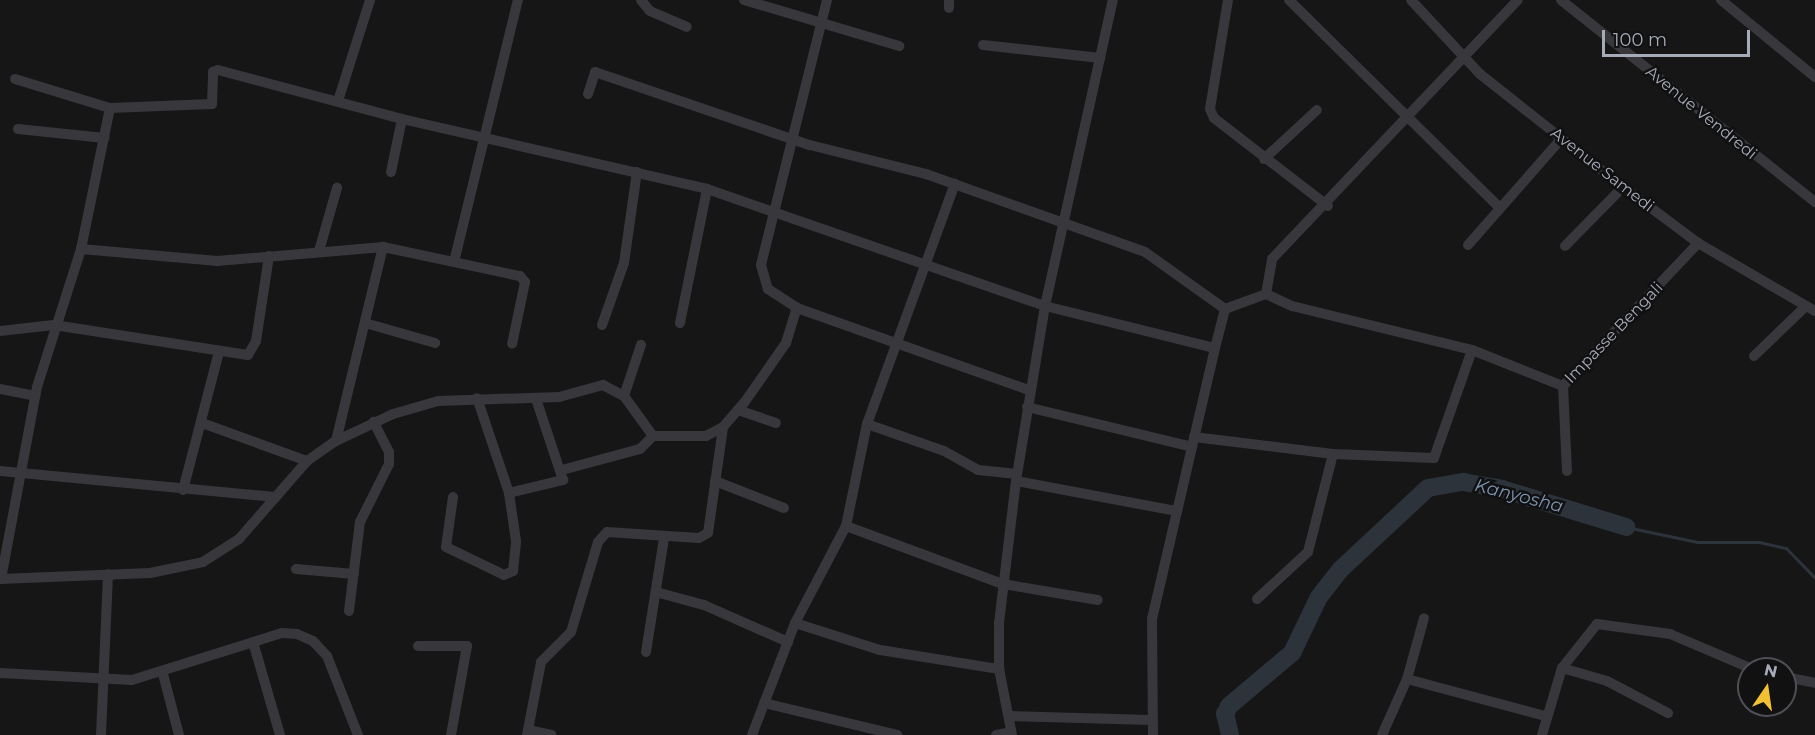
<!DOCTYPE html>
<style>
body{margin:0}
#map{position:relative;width:1815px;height:735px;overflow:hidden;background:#161617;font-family:Montserrat,sans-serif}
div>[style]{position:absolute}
.stream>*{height:3px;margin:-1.5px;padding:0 1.5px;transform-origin:1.5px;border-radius:1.5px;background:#2c333b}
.river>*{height:18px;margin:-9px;padding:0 9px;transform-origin:9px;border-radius:9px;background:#2c333b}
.minor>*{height:10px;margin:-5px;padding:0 5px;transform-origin:5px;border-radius:5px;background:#37373c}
span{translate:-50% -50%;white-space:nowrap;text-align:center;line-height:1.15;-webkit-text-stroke:5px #111112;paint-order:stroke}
.street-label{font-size:16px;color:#a7abb8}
.water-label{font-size:18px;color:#7e96b3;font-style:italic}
.north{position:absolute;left:1737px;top:657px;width:60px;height:60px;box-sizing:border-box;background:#111112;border:2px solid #4d4f54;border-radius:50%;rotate:13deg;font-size:16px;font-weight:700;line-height:24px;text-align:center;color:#a7abb8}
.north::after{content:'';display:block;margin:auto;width:21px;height:27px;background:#f2c033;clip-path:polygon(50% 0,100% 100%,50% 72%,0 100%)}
.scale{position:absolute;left:1602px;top:30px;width:148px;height:27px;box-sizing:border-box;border:3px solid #a7abb8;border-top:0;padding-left:8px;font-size:18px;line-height:21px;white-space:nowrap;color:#a7abb8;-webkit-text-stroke:4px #111112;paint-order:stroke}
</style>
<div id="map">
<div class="stream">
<i style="left:1626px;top:527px;width:73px;rotate:11.9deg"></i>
<i style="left:1697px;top:542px;width:62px"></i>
<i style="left:1759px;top:542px;width:28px;rotate:13deg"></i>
<i style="left:1786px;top:548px;width:42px;rotate:46deg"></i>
</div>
<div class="river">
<i style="left:1230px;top:735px;width:22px;rotate:-103deg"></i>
<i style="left:1225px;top:714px;width:9px;rotate:-63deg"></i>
<i style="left:1229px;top:706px;width:82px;rotate:-40.1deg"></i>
<i style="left:1292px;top:653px;width:62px;rotate:-64.3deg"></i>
<i style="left:1319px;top:597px;width:34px;rotate:-52deg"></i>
<i style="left:1340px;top:570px;width:120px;rotate:-43deg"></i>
<i style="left:1428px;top:488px;width:36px;rotate:-10deg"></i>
<i style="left:1463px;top:482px;width:40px;rotate:10deg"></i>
<i style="left:1502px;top:489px;width:130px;rotate:17deg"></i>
</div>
<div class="minor">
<i style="left:641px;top:0;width:14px;rotate:51deg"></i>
<i style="left:650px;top:11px;width:40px;rotate:23.4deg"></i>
<i style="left:744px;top:0;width:162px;rotate:16.5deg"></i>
<i style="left:827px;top:0;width:273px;rotate:104deg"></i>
<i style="left:761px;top:265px;width:25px;rotate:74deg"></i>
<i style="left:768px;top:289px;width:35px;rotate:33deg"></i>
<i style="left:797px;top:308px;width:245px;rotate:19.5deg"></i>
<i style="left:1228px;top:0;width:110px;rotate:99.4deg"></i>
<i style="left:1210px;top:109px;width:10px;rotate:66deg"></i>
<i style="left:1214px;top:118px;width:144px;rotate:37.7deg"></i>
<i style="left:1289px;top:0;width:295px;rotate:44.6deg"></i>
<i style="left:1411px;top:0;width:101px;rotate:47deg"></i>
<i style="left:1480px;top:74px;width:182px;rotate:38.3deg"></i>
<i style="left:1623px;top:187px;width:94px;rotate:36.7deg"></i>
<i style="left:1698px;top:243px;width:135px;rotate:30.2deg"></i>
<i style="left:1561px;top:0;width:325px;rotate:38.5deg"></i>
<i style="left:1721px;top:0;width:122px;rotate:39.3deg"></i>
<i style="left:949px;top:8px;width:8px;rotate:-90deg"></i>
<i style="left:983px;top:45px;width:118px;rotate:6.3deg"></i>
<i style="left:15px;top:79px;width:99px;rotate:17deg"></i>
<i style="left:588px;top:94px;width:23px;rotate:-72deg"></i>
<i style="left:595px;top:72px;width:227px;rotate:18.8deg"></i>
<i style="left:810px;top:145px;width:120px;rotate:14deg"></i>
<i style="left:926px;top:174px;width:232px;rotate:19.6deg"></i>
<i style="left:1145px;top:252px;width:98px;rotate:35.5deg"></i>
<i style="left:338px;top:101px;width:106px;rotate:-72.4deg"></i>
<i style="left:18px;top:129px;width:87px;rotate:5.9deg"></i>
<i style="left:1264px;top:159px;width:72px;rotate:-42.8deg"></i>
<i style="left:391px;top:172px;width:54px;rotate:-78.3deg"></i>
<i style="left:1468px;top:245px;width:141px;rotate:-48.7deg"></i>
<i style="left:1565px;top:246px;width:83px;rotate:-45.5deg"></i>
<i style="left:81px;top:249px;width:137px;rotate:5deg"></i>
<i style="left:217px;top:261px;width:167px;rotate:-4.8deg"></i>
<i style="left:383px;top:247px;width:140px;rotate:12deg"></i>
<i style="left:520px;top:276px;width:8px;rotate:50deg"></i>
<i style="left:525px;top:282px;width:63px;rotate:101.8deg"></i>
<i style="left:319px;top:251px;width:66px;rotate:-74.1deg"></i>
<i style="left:454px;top:262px;width:270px;rotate:-76.3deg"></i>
<i style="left:1266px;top:294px;width:36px;rotate:-80deg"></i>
<i style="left:1272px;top:259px;width:357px;rotate:-46.5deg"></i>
<i style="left:1266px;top:294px;width:29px;rotate:25deg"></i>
<i style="left:1292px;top:306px;width:185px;rotate:13.7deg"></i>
<i style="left:1472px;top:350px;width:98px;rotate:21.6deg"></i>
<i style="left:365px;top:323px;width:73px;rotate:15.9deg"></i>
<i style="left:680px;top:323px;width:137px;rotate:-78.6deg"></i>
<i style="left:602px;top:325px;width:66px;rotate:-70.5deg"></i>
<i style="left:624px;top:263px;width:92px;rotate:-81.9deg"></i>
<i style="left:0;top:331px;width:54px;rotate:-6.3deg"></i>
<i style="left:54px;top:325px;width:196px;rotate:8.8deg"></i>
<i style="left:248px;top:355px;width:16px;rotate:-60deg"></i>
<i style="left:256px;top:341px;width:86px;rotate:-81.3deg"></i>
<i style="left:1754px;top:356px;width:72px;rotate:-43.9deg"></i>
<i style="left:0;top:389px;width:36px;rotate:11deg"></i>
<i style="left:624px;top:396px;width:54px;rotate:-71.6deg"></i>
<i style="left:1027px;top:407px;width:170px;rotate:13.6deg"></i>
<i style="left:738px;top:410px;width:40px;rotate:18.9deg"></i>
<i style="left:202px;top:423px;width:112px;rotate:19.9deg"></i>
<i style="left:867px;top:424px;width:82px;rotate:19.3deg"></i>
<i style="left:944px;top:451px;width:39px;rotate:29deg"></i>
<i style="left:978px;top:470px;width:39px;rotate:6deg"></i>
<i style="left:1194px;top:437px;width:140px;rotate:7deg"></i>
<i style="left:1333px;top:454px;width:101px;rotate:2.3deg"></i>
<i style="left:1434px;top:458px;width:114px;rotate:-70.6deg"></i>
<i style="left:336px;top:441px;width:200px;rotate:-76.4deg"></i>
<i style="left:562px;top:470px;width:81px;rotate:-15.1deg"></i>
<i style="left:640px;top:449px;width:18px;rotate:-45deg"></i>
<i style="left:0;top:471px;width:277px;rotate:5.4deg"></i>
<i style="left:1567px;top:471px;width:85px;rotate:-92.7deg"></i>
<i style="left:1563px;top:386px;width:197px;rotate:-46.6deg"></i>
<i style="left:715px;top:481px;width:74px;rotate:21.4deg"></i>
<i style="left:1016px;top:481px;width:164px;rotate:10.6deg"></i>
<i style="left:183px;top:490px;width:143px;rotate:-75.4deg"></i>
<i style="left:509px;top:493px;width:56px;rotate:-13.5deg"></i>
<i style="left:563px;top:480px;width:85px;rotate:-108.4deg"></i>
<i style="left:453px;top:497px;width:50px;rotate:98deg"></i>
<i style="left:446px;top:547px;width:64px;rotate:25.8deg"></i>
<i style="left:504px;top:575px;width:10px;rotate:-24deg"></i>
<i style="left:513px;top:571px;width:30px;rotate:-84deg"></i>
<i style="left:516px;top:541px;width:49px;rotate:-98.3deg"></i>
<i style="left:509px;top:493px;width:100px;rotate:-108.6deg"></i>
<i style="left:846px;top:526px;width:167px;rotate:20.3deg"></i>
<i style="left:1003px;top:584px;width:96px;rotate:9.6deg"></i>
<i style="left:296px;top:569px;width:58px;rotate:4.9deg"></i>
<i style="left:0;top:579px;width:150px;rotate:-2.3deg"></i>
<i style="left:150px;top:573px;width:54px;rotate:-11.7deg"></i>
<i style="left:203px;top:562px;width:43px;rotate:-32.6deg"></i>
<i style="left:239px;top:539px;width:103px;rotate:-48.9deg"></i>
<i style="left:307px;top:461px;width:35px;rotate:-35deg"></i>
<i style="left:336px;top:441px;width:63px;rotate:-25.3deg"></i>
<i style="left:393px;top:414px;width:47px;rotate:-16.1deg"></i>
<i style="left:438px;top:401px;width:121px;rotate:-1.9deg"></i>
<i style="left:559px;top:397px;width:46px;rotate:-15.3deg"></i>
<i style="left:603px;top:385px;width:24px;rotate:28deg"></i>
<i style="left:624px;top:396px;width:49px;rotate:54.1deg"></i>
<i style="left:653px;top:436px;width:53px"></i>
<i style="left:706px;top:436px;width:19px;rotate:-28deg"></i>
<i style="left:723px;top:427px;width:32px;rotate:-49deg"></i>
<i style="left:744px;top:403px;width:73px;rotate:-55deg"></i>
<i style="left:786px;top:343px;width:37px;rotate:-73deg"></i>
<i style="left:1px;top:579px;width:195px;rotate:-79.4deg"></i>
<i style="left:37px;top:387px;width:145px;rotate:-72.3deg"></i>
<i style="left:81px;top:249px;width:144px;rotate:-78.4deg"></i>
<i style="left:110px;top:108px;width:102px;rotate:-2.2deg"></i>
<i style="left:212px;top:104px;width:32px;rotate:-88deg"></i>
<i style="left:213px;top:72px;width:5px;rotate:-22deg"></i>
<i style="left:218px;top:70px;width:190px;rotate:14.9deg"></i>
<i style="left:402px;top:119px;width:313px;rotate:12.9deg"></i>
<i style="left:707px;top:189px;width:358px;rotate:19.1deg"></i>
<i style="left:1045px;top:306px;width:175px;rotate:13.9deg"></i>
<i style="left:656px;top:592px;width:50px;rotate:15.2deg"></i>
<i style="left:704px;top:605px;width:92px;rotate:23.8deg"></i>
<i style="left:1257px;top:599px;width:69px;rotate:-42.7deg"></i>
<i style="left:1308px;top:552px;width:101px;rotate:-75.7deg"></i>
<i style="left:349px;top:611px;width:90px;rotate:-83deg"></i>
<i style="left:360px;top:522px;width:65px;rotate:-63.4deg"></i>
<i style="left:389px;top:464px;width:12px;rotate:-90deg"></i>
<i style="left:389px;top:452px;width:34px;rotate:-117deg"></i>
<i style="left:795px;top:623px;width:89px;rotate:17.6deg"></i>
<i style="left:880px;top:650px;width:121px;rotate:9.1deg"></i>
<i style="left:253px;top:642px;width:97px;rotate:73.8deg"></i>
<i style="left:418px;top:646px;width:49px"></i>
<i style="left:467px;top:646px;width:90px;rotate:100.2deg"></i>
<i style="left:646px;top:652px;width:115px;rotate:-81deg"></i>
<i style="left:1562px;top:668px;width:47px;rotate:16.1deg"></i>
<i style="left:1607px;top:681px;width:69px;rotate:27.7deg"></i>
<i style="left:0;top:673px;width:132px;rotate:3deg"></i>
<i style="left:132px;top:680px;width:157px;rotate:-17.4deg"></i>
<i style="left:282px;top:633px;width:15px;rotate:4deg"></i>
<i style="left:297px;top:634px;width:17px;rotate:24deg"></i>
<i style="left:313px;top:641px;width:21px;rotate:47deg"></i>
<i style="left:327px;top:656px;width:85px;rotate:68.6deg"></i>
<i style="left:163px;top:674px;width:63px;rotate:75.3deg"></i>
<i style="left:1785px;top:677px;width:31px;rotate:11deg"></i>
<i style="left:1407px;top:679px;width:143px;rotate:15deg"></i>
<i style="left:764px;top:703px;width:137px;rotate:13.5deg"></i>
<i style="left:1009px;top:716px;width:142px;rotate:1.6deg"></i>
<i style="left:528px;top:730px;width:24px;rotate:12deg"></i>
<i style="left:101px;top:735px;width:161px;rotate:-87.5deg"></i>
<i style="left:527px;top:735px;width:74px;rotate:-79.1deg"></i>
<i style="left:541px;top:662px;width:42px;rotate:-45deg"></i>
<i style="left:571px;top:632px;width:94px;rotate:-73.3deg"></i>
<i style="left:598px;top:542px;width:13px;rotate:-48deg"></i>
<i style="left:607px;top:532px;width:92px;rotate:3.7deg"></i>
<i style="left:699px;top:538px;width:10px;rotate:-29deg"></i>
<i style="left:708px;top:533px;width:107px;rotate:-81.9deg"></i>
<i style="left:752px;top:735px;width:120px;rotate:-69deg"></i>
<i style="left:795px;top:623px;width:110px;rotate:-62.3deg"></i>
<i style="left:846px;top:526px;width:104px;rotate:-78.4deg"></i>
<i style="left:867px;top:424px;width:256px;rotate:-69.9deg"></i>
<i style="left:996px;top:735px;width:15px;rotate:-11deg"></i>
<i style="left:1012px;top:735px;width:67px;rotate:-101.1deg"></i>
<i style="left:999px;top:669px;width:46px;rotate:-90deg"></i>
<i style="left:999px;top:623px;width:143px;rotate:-83.2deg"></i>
<i style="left:1016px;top:481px;width:177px;rotate:-80.6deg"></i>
<i style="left:1045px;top:306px;width:313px;rotate:-77.5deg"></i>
<i style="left:1153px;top:735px;width:116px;rotate:-90.5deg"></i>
<i style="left:1152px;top:619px;width:278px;rotate:-76.9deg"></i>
<i style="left:1215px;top:348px;width:40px;rotate:-75.6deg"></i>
<i style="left:1225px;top:309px;width:44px;rotate:-20.1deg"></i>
<i style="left:1382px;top:735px;width:61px;rotate:-65.9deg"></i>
<i style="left:1407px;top:679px;width:63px;rotate:-74.4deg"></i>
<i style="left:1542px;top:735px;width:70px;rotate:-73.4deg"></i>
<i style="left:1562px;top:668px;width:56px;rotate:-51.5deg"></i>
<i style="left:1597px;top:624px;width:74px;rotate:7.8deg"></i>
<i style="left:1670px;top:634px;width:90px;rotate:22.9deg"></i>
</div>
<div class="street-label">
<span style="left:1701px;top:113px;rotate:39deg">Avenue Vendredi</span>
<span style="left:1602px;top:170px;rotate:38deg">Avenue Samedi</span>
<span style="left:1614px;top:333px;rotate:-46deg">Impasse Bengali</span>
</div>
<div class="water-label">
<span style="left:1519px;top:496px;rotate:14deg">Kanyosha</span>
</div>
<div class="north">N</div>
<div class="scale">100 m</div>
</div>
